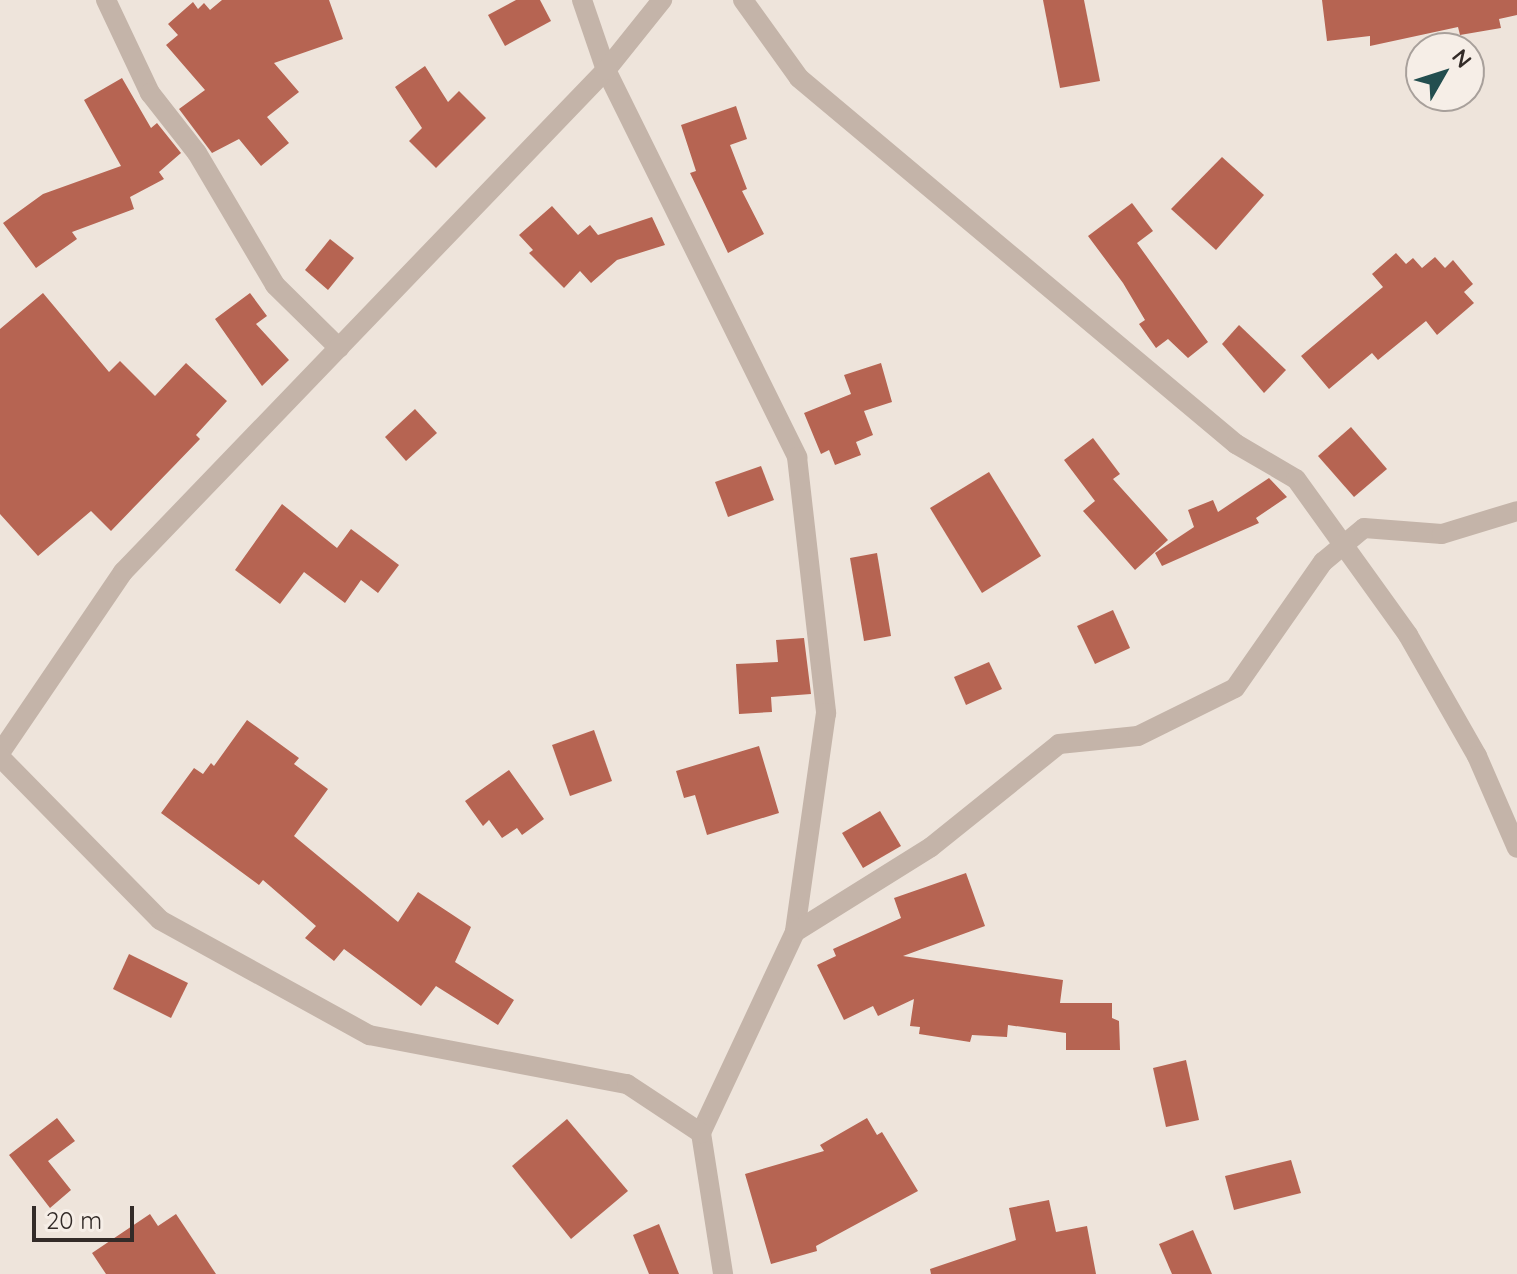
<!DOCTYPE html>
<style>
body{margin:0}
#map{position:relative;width:1517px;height:1274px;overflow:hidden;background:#eee4db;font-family:Quicksand,sans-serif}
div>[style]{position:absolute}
.building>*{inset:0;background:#b66452}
.minor>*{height:20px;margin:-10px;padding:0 10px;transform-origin:10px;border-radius:10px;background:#c4b4a9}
span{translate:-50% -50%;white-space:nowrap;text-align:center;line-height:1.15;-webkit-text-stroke:6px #f6eee7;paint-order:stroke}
.north{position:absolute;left:1405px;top:32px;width:80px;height:80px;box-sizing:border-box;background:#f6eee7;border:2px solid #a8a09b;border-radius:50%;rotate:51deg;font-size:22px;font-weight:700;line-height:32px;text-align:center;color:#332b28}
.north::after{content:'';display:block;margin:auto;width:28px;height:36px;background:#234e4f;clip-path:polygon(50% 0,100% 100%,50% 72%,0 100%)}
.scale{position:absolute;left:32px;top:1206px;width:102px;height:36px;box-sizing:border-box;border:4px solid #332b28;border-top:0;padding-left:10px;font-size:24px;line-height:28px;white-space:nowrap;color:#332b28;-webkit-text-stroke:6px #f6eee7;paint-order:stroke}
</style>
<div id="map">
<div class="building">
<i style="clip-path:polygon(222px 0,329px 0,343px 39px,274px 63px,299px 92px,267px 117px,289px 143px,261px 166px,239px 139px,212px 153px,179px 109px,205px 90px,166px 45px,178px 35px,168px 24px,193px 2px,198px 9px,204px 3px,210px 10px)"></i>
<i style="clip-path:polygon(516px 0,540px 0,551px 21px,505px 46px,488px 15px)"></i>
<i style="clip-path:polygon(1043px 0,1084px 0,1100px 81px,1060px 88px)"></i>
<i style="clip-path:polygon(1322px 0,1517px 0,1517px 15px,1499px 19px,1501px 28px,1460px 35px,1458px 27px,1370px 46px,1370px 36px,1327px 41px)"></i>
<i style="clip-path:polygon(425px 66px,448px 102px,459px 91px,486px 118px,436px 168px,409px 141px,422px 128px,395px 87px)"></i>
<i style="clip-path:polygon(122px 78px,151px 128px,157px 123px,181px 153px,159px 172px,164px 179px,130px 197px,134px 209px,72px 232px,77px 239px,36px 268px,3px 223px,43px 194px,121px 166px,84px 100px)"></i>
<i style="clip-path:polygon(736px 106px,747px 139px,730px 145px,747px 189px,742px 191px,764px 234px,728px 253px,690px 173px,696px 171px,681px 125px)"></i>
<i style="clip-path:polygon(1222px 157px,1264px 195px,1216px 250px,1171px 209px)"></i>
<i style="clip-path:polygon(1132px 203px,1153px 231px,1137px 243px,1208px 342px,1188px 358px,1168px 339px,1156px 348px,1139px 324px,1145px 320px,1123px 283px,1088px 236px)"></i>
<i style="clip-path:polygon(552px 206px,578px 235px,590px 225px,598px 235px,652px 217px,665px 245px,617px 260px,591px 283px,580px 271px,564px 288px,529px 253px,533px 250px,519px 235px)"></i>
<i style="clip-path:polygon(330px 239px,354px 258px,328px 290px,305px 270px)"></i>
<i style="clip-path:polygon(1396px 253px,1406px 264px,1413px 258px,1422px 268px,1435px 257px,1445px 268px,1453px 260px,1473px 284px,1464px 292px,1474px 303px,1437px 335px,1426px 321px,1378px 360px,1372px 353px,1329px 389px,1301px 356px,1383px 287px,1372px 274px)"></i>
<i style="clip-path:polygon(43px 293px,109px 372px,120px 361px,155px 396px,186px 363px,227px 401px,196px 435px,200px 439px,111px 531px,91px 511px,38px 556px,0 514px,0 329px)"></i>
<i style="clip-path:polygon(250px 293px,267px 316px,256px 324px,289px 360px,262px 386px,215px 319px)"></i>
<i style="clip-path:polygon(1239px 325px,1286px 370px,1264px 393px,1222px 344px)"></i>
<i style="clip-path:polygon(881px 363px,892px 402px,864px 411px,873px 435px,856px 442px,861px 455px,835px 465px,829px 450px,821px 454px,804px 413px,851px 394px,844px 375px)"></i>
<i style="clip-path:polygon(415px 409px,437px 433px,406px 461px,385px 437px)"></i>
<i style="clip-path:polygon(1351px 427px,1387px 469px,1354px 497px,1318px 456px)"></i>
<i style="clip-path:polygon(1093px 438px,1120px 474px,1113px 479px,1168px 540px,1135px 570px,1083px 511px,1095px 501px,1064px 460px)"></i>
<i style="clip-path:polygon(761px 466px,774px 500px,728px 517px,715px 482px)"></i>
<i style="clip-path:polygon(989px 472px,1041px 556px,982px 593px,930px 508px)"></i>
<i style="clip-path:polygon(1269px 478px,1287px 497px,1256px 518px,1259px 523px,1162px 566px,1155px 553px,1194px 527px,1188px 510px,1213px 500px,1218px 512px)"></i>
<i style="clip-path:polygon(282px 504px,337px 548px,351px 529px,399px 565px,378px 593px,361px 580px,345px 603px,304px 572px,280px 604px,235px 570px)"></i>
<i style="clip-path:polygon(877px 553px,891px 636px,864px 641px,850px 558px)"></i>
<i style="clip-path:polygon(1113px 610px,1130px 648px,1095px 664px,1077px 626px)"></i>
<i style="clip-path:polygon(804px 638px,811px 694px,771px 697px,772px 712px,739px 714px,736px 664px,778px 662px,776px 640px)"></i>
<i style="clip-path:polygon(989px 662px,1002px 689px,966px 705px,954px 677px)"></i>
<i style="clip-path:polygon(247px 720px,299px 758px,294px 764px,328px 789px,294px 836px,398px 922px,418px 892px,471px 927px,455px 962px,514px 1000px,498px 1025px,436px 986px,421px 1006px,344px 949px,334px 961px,305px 938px,316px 926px,263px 880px,259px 885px,161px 813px,194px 768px,203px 774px,211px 763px,214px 766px)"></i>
<i style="clip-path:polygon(594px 730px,612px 781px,570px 796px,552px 745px)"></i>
<i style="clip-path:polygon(759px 746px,779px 813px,707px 835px,695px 795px,684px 798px,676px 771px)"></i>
<i style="clip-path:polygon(509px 770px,544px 819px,522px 835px,517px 828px,502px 838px,489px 820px,483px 826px,465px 801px)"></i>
<i style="clip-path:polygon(880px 811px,901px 846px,863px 868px,842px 833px)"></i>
<i style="clip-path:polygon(966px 873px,985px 926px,903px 956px,1063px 980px,1060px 1003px,1112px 1003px,1112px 1018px,1119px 1021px,1120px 1050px,1066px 1050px,1066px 1033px,1008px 1025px,1007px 1037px,972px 1035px,970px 1042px,919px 1034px,920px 1027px,910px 1026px,914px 999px,878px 1016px,873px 1006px,844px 1020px,817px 965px,836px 956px,833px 949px,901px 918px,894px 898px)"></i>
<i style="clip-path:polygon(129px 954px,188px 983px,171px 1018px,113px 989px)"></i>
<i style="clip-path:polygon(1186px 1060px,1199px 1120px,1166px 1127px,1153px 1068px)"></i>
<i style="clip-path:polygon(57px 1118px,75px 1141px,48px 1161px,71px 1190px,50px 1208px,9px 1155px)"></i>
<i style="clip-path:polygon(867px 1118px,877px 1135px,882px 1132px,918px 1191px,816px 1246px,817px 1251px,771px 1264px,745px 1174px,824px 1151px,820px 1145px)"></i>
<i style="clip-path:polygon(567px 1119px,628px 1191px,571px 1239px,512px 1166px)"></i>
<i style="clip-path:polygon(1291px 1160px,1301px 1193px,1234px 1210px,1225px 1176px)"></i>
<i style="clip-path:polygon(1049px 1200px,1056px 1232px,1087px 1226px,1096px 1274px,931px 1274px,930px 1269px,1016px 1240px,1009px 1208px)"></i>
<i style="clip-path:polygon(150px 1214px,158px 1226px,176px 1214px,216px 1274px,106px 1274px,92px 1253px)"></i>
<i style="clip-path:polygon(659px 1224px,679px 1274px,649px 1274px,633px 1235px)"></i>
<i style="clip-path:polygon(1193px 1230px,1212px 1274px,1172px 1274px,1159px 1244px)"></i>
</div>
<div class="minor">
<i style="left:106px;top:0;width:103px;rotate:64.7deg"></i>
<i style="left:150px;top:93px;width:76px;rotate:51.9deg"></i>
<i style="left:197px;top:153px;width:153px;rotate:59.4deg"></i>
<i style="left:275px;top:285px;width:90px;rotate:44.5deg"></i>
<i style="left:582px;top:0;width:74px;rotate:71.1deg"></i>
<i style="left:606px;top:70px;width:432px;rotate:63.7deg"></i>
<i style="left:797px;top:457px;width:258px;rotate:83.5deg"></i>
<i style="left:826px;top:713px;width:221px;rotate:98.1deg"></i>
<i style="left:795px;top:932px;width:222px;rotate:115.1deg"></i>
<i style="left:701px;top:1133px;width:143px;rotate:81.1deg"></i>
<i style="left:743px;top:0;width:96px;rotate:54.3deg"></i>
<i style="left:799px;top:78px;width:570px;rotate:39.95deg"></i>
<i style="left:1236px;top:444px;width:69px;rotate:30.3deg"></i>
<i style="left:1296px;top:479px;width:192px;rotate:54.3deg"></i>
<i style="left:1408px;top:635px;width:139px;rotate:60.3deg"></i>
<i style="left:1477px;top:756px;width:100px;rotate:66.5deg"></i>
<i style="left:0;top:753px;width:219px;rotate:-55.8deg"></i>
<i style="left:123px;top:572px;width:697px;rotate:-46.11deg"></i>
<i style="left:606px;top:70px;width:90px;rotate:-51.3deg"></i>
<i style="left:0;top:757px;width:228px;rotate:45.5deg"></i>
<i style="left:160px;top:920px;width:239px;rotate:28.8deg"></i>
<i style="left:369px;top:1035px;width:263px;rotate:10.8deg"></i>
<i style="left:627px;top:1084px;width:89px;rotate:33.5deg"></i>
<i style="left:795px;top:932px;width:160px;rotate:-32deg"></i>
<i style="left:931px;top:847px;width:164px;rotate:-38.8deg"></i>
<i style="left:1059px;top:744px;width:79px;rotate:-5.8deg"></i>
<i style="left:1138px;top:736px;width:108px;rotate:-26.3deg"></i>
<i style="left:1235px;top:688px;width:154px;rotate:-55.1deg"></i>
<i style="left:1323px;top:562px;width:53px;rotate:-39.7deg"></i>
<i style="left:1364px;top:528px;width:78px;rotate:4.4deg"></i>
<i style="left:1442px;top:534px;width:78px;rotate:-17deg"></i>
</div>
<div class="north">N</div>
<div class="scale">20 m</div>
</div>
